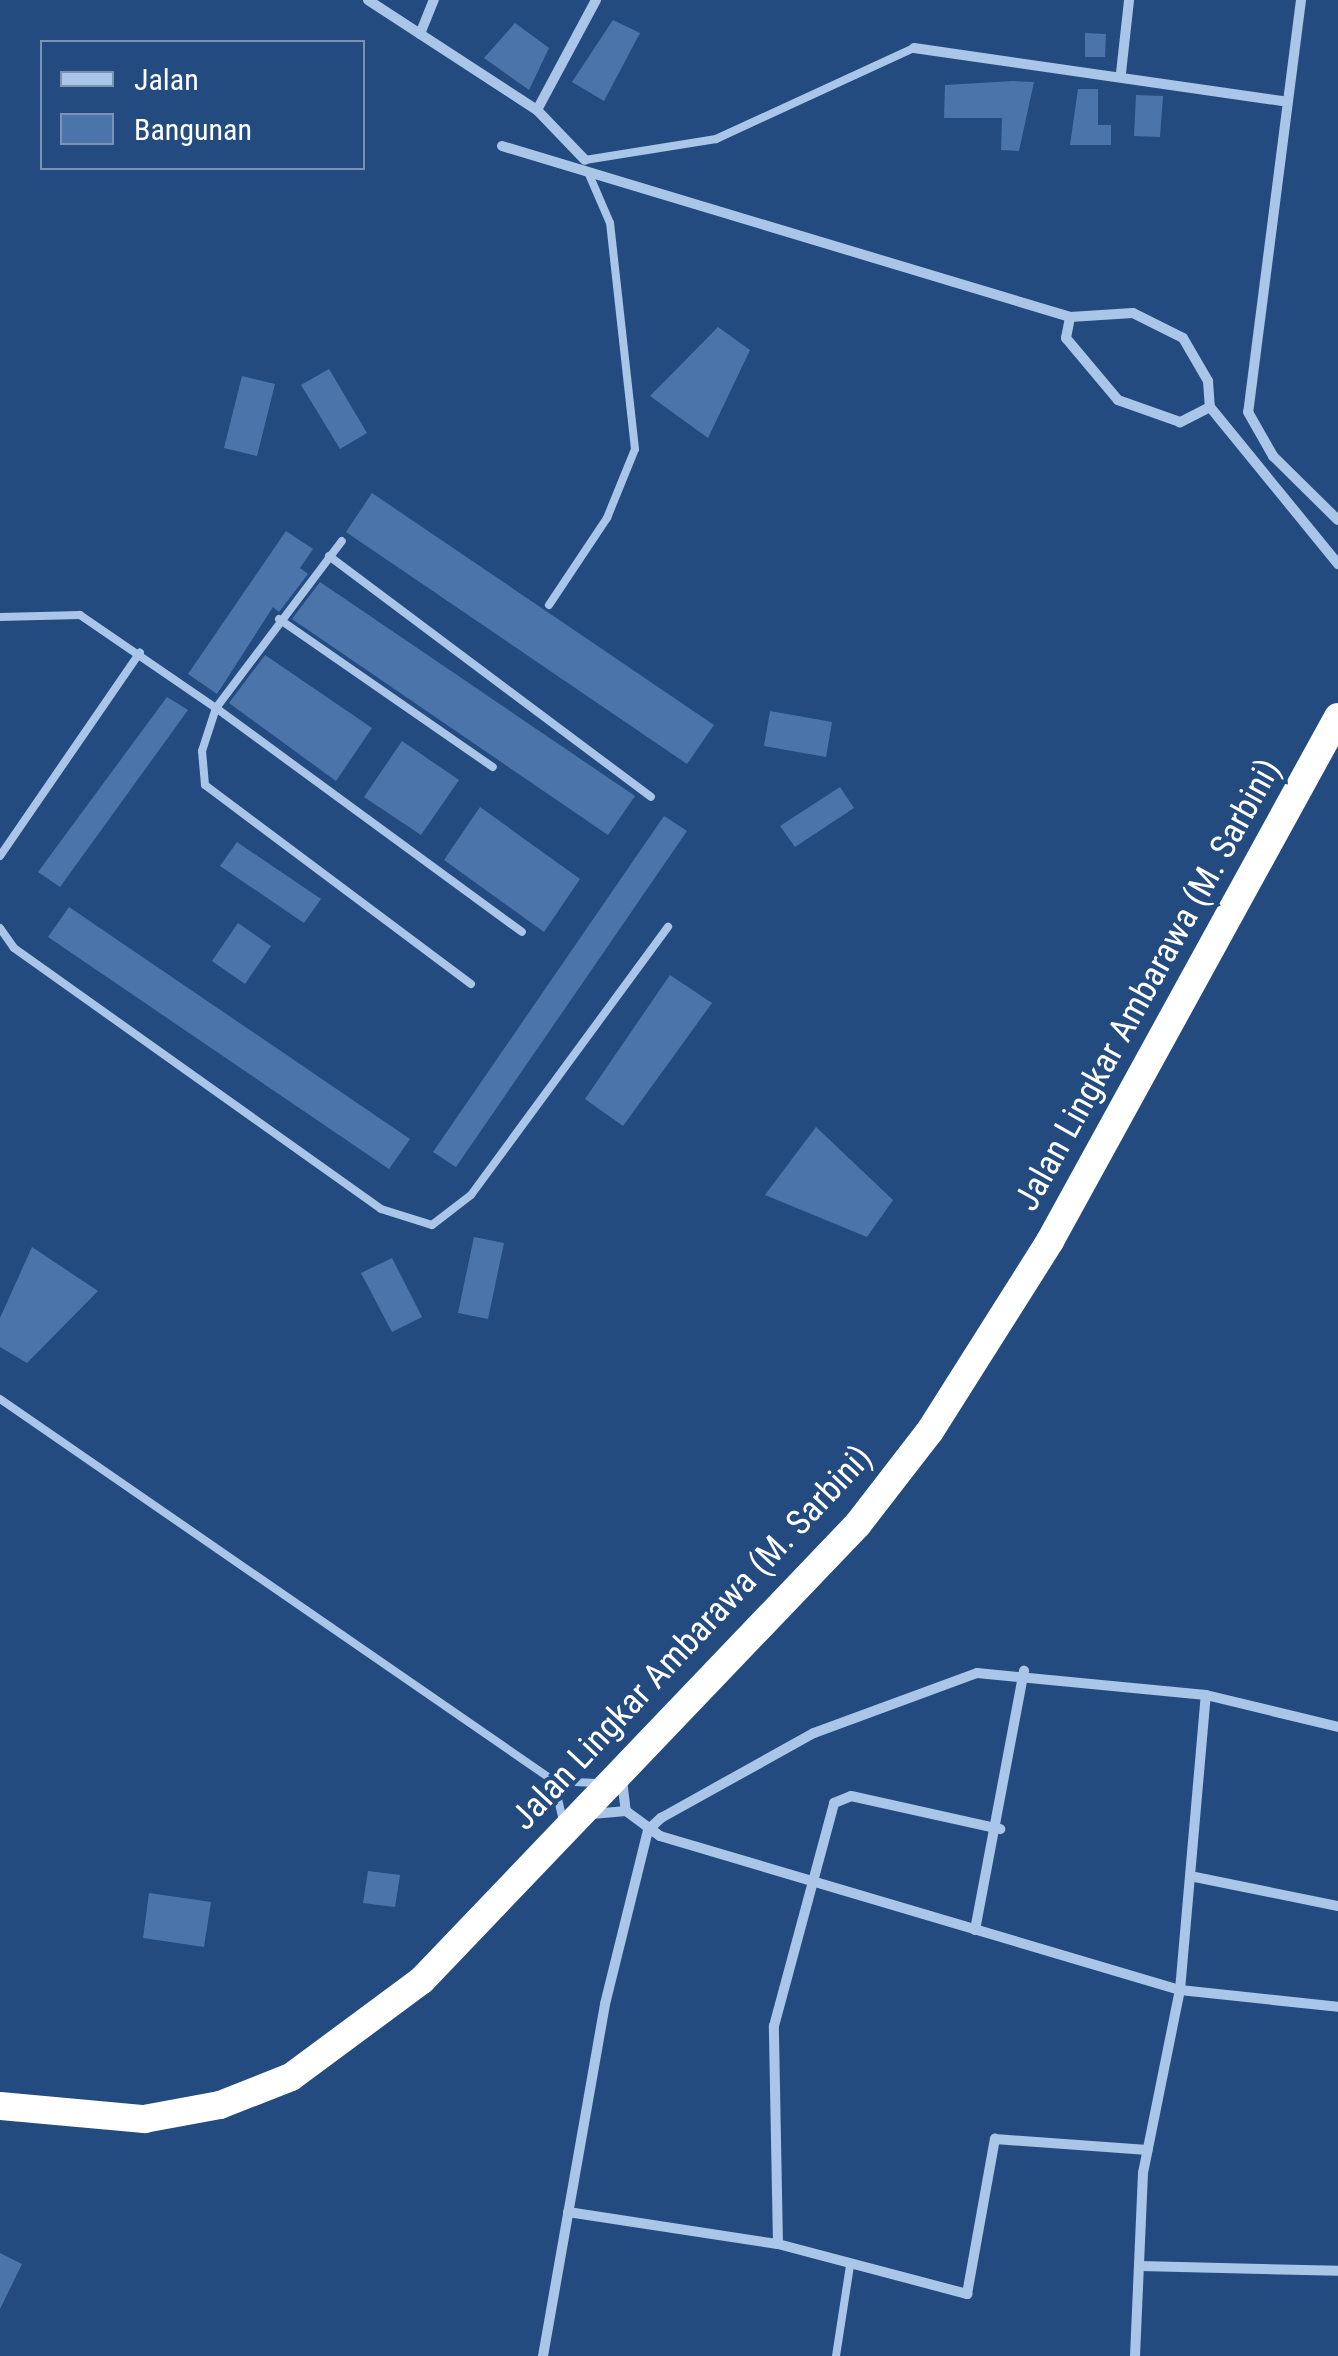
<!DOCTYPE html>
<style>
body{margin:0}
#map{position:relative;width:1338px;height:2356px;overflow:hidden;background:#234b80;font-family:"Roboto Condensed",sans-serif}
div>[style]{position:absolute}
.building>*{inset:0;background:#4b75aa}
.lane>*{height:8px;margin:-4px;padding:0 4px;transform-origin:4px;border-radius:4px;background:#a9c5e7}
.street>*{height:10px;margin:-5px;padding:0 5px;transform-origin:5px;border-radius:5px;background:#a9c5e7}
.highway>*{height:28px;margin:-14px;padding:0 14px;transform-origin:14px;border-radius:14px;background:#fff}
span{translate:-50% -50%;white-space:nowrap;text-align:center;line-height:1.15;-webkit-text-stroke:8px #234b80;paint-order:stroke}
.street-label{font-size:35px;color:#fff}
.legend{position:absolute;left:40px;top:40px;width:325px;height:130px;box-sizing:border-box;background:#234b80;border:2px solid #7b93b3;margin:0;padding:12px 18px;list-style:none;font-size:30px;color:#fff}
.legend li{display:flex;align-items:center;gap:20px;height:50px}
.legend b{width:50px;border:2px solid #7b93b3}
</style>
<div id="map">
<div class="building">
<i style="clip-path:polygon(613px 20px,640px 33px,604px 101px,572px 82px)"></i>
<i style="clip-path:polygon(515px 23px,549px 48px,529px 90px,484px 58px)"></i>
<i style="clip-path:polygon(1085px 33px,1106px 34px,1105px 57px,1085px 57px)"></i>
<i style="clip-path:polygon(1013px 81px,1034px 82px,1019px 151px,1001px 150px,1002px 118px,944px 118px,945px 85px)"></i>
<i style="clip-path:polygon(1078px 89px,1098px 89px,1098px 125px,1111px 125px,1111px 145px,1070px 145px)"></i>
<i style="clip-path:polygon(1136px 95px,1163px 96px,1160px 137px,1134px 136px)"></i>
<i style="clip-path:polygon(718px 327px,750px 350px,708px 438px,650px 396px)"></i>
<i style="clip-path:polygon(329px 369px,367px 433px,340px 449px,301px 385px)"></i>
<i style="clip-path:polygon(242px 376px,275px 384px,257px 456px,224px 448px)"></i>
<i style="clip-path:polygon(372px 493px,714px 725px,687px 764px,346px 532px)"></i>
<i style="clip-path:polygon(286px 531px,313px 549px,300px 568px,308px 574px,279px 612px,273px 607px,217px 694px,188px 674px)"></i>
<i style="clip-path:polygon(320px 582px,635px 796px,608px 835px,292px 619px)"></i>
<i style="clip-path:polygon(265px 655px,372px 728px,336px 781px,229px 703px)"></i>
<i style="clip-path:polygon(167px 697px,188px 710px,60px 887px,38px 872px)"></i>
<i style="clip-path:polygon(770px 711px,832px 722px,826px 757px,764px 746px)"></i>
<i style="clip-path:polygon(402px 741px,459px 780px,421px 835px,364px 797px)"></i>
<i style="clip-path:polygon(840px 787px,854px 808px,795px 847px,780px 826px)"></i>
<i style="clip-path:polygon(480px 807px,580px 879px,544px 932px,444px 860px)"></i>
<i style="clip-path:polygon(664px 816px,687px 831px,456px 1167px,433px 1152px)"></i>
<i style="clip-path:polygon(237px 842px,321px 899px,304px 923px,220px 866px)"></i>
<i style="clip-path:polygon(69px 907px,410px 1139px,389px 1169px,48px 937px)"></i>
<i style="clip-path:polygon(238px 923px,271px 946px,245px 984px,212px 961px)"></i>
<i style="clip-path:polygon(670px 975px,712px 1003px,623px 1126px,585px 1099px)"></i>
<i style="clip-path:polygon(816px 1127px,893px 1200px,867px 1237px,765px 1195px)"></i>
<i style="clip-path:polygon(474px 1237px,504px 1243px,488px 1319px,458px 1313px)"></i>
<i style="clip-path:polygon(32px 1247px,98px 1291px,27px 1363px,0 1347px,0 1318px)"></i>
<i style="clip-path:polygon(392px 1258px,422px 1317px,392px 1332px,361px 1273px)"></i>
<i style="clip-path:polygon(368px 1871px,400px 1875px,395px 1907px,363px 1903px)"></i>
<i style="clip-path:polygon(149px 1893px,211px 1902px,204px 1947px,143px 1938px)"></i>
<i style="clip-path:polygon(0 2253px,22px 2264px,0 2309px)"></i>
</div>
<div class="lane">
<i style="left:585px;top:160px;width:133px;rotate:-9.1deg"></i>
<i style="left:716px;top:139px;width:218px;rotate:-24.7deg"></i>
<i style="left:329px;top:556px;width:402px;rotate:36.8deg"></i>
<i style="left:549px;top:605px;width:105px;rotate:-56.3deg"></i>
<i style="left:607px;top:518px;width:74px;rotate:-67.9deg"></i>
<i style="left:635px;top:449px;width:227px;rotate:-96.3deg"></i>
<i style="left:610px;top:223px;width:56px;rotate:-113.3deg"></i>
<i style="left:0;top:617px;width:80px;rotate:-1.4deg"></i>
<i style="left:80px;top:615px;width:165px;rotate:34.4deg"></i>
<i style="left:216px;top:708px;width:209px;rotate:-53deg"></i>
<i style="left:279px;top:619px;width:260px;rotate:34.7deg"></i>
<i style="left:0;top:856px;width:247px;rotate:-55.5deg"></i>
<i style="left:0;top:928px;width:24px;rotate:55deg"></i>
<i style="left:14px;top:948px;width:450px;rotate:35.4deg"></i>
<i style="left:381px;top:1209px;width:53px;rotate:17.4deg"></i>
<i style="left:432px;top:1225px;width:49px;rotate:-37.6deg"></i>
<i style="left:471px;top:1195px;width:333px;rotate:-53.7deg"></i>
<i style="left:471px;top:984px;width:332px;rotate:-143.2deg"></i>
<i style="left:205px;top:785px;width:34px;rotate:-95deg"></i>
<i style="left:202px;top:751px;width:45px;rotate:-72deg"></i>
<i style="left:216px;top:708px;width:379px;rotate:36.2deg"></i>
<i style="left:0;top:1399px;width:673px;rotate:34.59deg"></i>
<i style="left:563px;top:1821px;width:41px;rotate:-102.7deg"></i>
<i style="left:554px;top:1781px;width:42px;rotate:2.7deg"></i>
<i style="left:836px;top:2356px;width:91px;rotate:-81.2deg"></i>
</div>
<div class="street">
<i style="left:368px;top:0;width:202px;rotate:33.1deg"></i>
<i style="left:537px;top:110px;width:69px;rotate:46.2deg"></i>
<i style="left:1301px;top:0;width:415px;rotate:97.3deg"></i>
<i style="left:1248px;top:412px;width:51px;rotate:60.4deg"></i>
<i style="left:1273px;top:456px;width:91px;rotate:44.6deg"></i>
<i style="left:420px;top:34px;width:37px;rotate:-68deg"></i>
<i style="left:914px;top:48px;width:377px;rotate:8.2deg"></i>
<i style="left:1121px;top:73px;width:73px;rotate:-83.7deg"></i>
<i style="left:537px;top:110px;width:125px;rotate:-61.8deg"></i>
<i style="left:502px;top:146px;width:593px;rotate:16.75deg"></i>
<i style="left:1070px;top:317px;width:63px;rotate:-3.6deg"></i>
<i style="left:1133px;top:313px;width:56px;rotate:26.6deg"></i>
<i style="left:1183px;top:338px;width:50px;rotate:59.8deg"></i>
<i style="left:1208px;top:381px;width:26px;rotate:86deg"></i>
<i style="left:1210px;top:407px;width:34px;rotate:153deg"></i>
<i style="left:1180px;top:422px;width:66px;rotate:-160.5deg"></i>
<i style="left:1118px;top:400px;width:81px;rotate:-130deg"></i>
<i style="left:1066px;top:338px;width:21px;rotate:-79deg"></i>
<i style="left:1210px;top:407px;width:203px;rotate:50.8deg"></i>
<i style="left:622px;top:1780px;width:31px;rotate:83deg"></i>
<i style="left:626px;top:1811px;width:42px;rotate:36.3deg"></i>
<i style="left:660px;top:1836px;width:542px;rotate:16.5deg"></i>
<i style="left:1180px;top:1990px;width:159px;rotate:6.1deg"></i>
<i style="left:592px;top:1814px;width:34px;rotate:-5deg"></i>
<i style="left:1195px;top:1877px;width:146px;rotate:11.5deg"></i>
<i style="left:975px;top:1930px;width:264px;rotate:-79.3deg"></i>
<i style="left:568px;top:2212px;width:212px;rotate:8.7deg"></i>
<i style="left:778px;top:2244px;width:196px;rotate:14.8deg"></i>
<i style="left:967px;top:2294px;width:158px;rotate:-79.8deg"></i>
<i style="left:995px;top:2139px;width:153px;rotate:4.1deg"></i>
<i style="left:778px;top:2244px;width:218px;rotate:-91.1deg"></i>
<i style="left:774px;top:2026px;width:231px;rotate:-74.9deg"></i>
<i style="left:834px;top:1803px;width:18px;rotate:-22deg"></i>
<i style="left:851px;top:1796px;width:153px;rotate:12.5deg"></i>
<i style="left:1140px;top:2266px;width:198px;rotate:1.4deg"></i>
<i style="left:543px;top:2356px;width:357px;rotate:-80deg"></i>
<i style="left:605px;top:2004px;width:179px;rotate:-76.1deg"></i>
<i style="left:648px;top:1830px;width:18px;rotate:-43deg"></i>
<i style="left:661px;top:1818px;width:175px;rotate:-29.1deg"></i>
<i style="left:814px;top:1733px;width:174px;rotate:-20.2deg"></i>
<i style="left:977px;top:1673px;width:230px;rotate:5.5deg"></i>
<i style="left:1206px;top:1695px;width:136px;rotate:13.6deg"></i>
<i style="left:1135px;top:2356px;width:183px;rotate:-87.5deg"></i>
<i style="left:1143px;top:2173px;width:187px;rotate:-78.6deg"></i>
<i style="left:1180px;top:1990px;width:296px;rotate:-85deg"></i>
</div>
<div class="highway">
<i style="left:0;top:2106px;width:145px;rotate:5.2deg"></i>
<i style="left:144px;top:2119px;width:77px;rotate:-10.4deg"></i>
<i style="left:220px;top:2105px;width:76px;rotate:-21.5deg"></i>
<i style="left:291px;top:2077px;width:163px;rotate:-36.5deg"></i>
<i style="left:422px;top:1980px;width:631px;rotate:-46.28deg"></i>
<i style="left:858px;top:1524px;width:118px;rotate:-52.3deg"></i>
<i style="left:930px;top:1431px;width:225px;rotate:-57.7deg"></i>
<i style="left:1050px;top:1241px;width:598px;rotate:-61.21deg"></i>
</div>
<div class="street-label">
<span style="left:1148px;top:985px;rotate:-61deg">Jalan Lingkar Ambarawa (M. Sarbini)</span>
<span style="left:692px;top:1638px;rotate:-47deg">Jalan Lingkar Ambarawa (M. Sarbini)</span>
</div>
<ul class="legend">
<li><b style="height:12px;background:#a9c5e7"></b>Jalan</li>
<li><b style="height:28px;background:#4b75aa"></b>Bangunan</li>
</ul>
</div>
